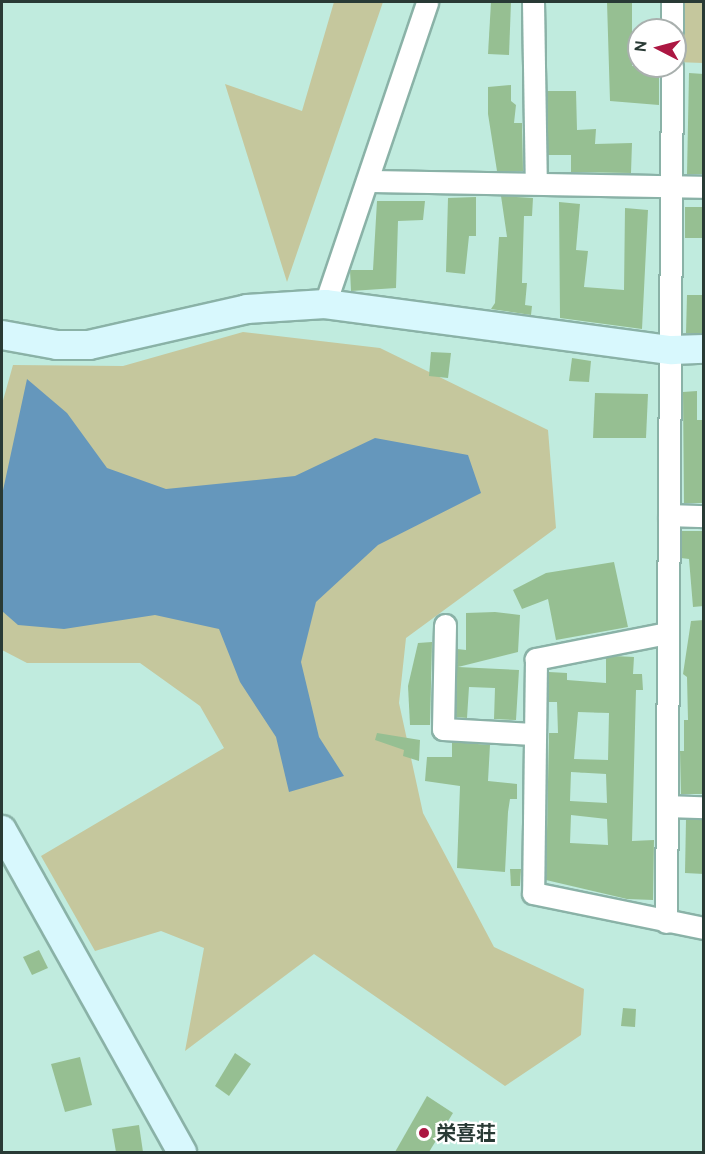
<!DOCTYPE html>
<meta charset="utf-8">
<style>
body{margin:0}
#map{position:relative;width:705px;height:1154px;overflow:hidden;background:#c0ebde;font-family:Cabin,"Noto Sans JP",sans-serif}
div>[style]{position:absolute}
.green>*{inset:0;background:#c5c79d}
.water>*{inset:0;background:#6597bc}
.building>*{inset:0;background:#96bf92}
.roads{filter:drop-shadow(2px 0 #8ab2a7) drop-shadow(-2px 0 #8ab2a7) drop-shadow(0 2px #8ab2a7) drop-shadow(0 -2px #8ab2a7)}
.street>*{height:21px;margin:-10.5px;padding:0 10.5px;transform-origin:10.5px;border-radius:10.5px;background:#fff}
.secondary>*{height:28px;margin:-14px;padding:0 14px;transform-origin:14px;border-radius:14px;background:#d8f8fd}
.dots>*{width:16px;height:16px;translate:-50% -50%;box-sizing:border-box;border:3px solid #fff;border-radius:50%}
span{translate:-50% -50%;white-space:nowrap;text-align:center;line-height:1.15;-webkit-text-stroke:4.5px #fff;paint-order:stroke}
.poi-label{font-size:20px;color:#293a35;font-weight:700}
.left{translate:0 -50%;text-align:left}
.frame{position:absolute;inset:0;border:3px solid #293a35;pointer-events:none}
.north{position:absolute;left:627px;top:18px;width:60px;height:60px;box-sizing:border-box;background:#fff;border:2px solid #a9b0ae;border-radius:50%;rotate:276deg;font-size:16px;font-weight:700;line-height:24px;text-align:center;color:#293a35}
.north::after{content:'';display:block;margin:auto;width:21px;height:27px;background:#ac1742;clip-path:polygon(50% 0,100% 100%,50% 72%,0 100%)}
</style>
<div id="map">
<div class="green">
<i style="clip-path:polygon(334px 2px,383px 2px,287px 282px,225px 84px,302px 111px)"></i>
<i style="clip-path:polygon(672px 2px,703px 2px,703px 63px,675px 62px)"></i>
<i style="clip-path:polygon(243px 332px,380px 348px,548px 430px,556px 528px,406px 638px,399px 703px,423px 813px,494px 947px,584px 989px,581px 1035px,505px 1086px,314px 954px,185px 1051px,204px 948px,161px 931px,95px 951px,41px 856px,224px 748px,200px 706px,140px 663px,27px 663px,2px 650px,2px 404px,13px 365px,123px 366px)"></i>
</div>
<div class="water">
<i style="clip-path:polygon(27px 379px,67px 413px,107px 468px,166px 489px,295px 476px,375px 438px,468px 455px,481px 493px,378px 545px,316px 602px,301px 662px,319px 737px,344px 776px,289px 792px,276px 737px,240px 682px,219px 629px,155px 615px,64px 629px,18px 625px,2px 611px,2px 495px)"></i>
</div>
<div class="building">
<i style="clip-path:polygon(491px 2px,511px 2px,509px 55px,488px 54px)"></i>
<i style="clip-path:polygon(607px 2px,632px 3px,632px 66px,659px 66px,659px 105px,610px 101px)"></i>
<i style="clip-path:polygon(689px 73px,704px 74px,704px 174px,687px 174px)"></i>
<i style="clip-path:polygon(511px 85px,511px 101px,516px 105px,514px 123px,522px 123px,523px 171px,497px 171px,488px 114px,488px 87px)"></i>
<i style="clip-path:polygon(547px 91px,576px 91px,577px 130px,596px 129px,595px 144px,632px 143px,631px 173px,571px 172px,571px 155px,548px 155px)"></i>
<i style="clip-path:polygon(501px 196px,533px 198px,532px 216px,524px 216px,522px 283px,527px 283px,525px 305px,532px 306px,531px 315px,491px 309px,495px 303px,499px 237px,507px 237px)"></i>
<i style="clip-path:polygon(476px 197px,476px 236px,469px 236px,465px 274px,446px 272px,448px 198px)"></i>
<i style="clip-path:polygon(377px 201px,425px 201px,423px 220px,398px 221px,396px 288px,351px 291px,350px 270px,373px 270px)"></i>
<i style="clip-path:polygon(559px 202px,580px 204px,576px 250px,588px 251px,584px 287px,624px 290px,625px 208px,648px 210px,642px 329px,560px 318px)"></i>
<i style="clip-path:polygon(685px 207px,704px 207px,704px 238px,685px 238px)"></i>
<i style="clip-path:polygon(687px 295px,704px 295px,704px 333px,686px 333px)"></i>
<i style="clip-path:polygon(431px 352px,451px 353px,448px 378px,429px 376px)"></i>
<i style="clip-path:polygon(572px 358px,591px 361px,589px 382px,569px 381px)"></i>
<i style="clip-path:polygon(697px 391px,697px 420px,704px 420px,704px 503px,684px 503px,683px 392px)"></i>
<i style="clip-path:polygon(595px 393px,648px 394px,646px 438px,593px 438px)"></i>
<i style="clip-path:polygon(681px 531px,704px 531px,704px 606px,693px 607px,689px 559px,681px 558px)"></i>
<i style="clip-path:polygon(614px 562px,628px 627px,556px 640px,548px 599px,522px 609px,513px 590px,546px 573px)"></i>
<i style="clip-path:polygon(495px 612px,520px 615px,518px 652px,458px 667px,519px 670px,516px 720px,494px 719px,495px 688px,469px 687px,467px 718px,456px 717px,457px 649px,466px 650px,466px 613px)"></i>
<i style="clip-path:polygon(704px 620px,704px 794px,681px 794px,680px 751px,684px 751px,684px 720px,688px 720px,687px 677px,683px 674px,691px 621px)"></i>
<i style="clip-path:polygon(432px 642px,430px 725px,410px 725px,408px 686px,418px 643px)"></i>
<i style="clip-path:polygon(evenodd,614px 656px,634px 657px,633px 674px,642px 674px,643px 690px,636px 690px,632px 841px,654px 840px,653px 900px,627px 899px,546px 880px,549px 733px,558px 733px,557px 702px,548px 702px,549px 672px,567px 673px,567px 680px,606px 683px,606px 658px,614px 656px,578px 712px,609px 713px,608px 760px,574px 759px,578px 712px,614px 656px,571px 772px,606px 774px,607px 803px,570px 801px,571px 772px,614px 656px,571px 815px,607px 819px,608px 845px,570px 843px,571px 815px)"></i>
<i style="clip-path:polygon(377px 733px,420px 740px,419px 761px,403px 756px,404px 750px,375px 740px)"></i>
<i style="clip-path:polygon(452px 742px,490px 745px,488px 781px,517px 784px,517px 799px,510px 799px,508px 812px,505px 872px,457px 868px,460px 786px,425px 781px,427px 757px,452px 757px)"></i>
<i style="clip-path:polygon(686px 819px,704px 820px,704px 874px,685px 873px)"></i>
<i style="clip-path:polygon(510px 869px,521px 869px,520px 886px,511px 886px)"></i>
<i style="clip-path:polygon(39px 950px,48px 968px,32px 975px,23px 957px)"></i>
<i style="clip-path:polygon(623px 1008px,636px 1009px,635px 1027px,621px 1026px)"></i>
<i style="clip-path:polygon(235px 1053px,251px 1064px,229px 1096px,215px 1086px)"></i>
<i style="clip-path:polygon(80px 1057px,92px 1105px,65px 1112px,51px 1064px)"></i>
<i style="clip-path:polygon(427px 1096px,453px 1113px,429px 1152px,395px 1152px)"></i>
<i style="clip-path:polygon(139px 1125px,143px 1152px,116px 1152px,112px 1129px)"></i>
</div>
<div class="roads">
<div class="street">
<i style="left:533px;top:2px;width:181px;rotate:89.1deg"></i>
<i style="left:672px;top:30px;width:28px;rotate:-90deg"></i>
<i style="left:368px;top:181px;width:336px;rotate:1deg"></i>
<i style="left:325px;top:304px;width:319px;rotate:-71.3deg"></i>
<i style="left:669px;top:515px;width:35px;rotate:2deg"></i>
<i style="left:445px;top:625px;width:104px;rotate:91.1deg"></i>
<i style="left:443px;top:729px;width:90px;rotate:3.2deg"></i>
<i style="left:667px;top:633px;width:134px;rotate:168.8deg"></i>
<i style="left:536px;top:659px;width:234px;rotate:90.7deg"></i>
<i style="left:533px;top:893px;width:175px;rotate:11.6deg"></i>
<i style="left:668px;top:806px;width:36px;rotate:2deg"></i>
<i style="left:666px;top:922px;width:856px;rotate:-89.6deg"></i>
</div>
<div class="secondary">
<i style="left:2px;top:335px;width:56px;rotate:10.3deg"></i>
<i style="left:57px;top:345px;width:32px"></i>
<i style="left:89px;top:345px;width:162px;rotate:-12.8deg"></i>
<i style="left:247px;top:309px;width:78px;rotate:-3.7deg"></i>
<i style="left:325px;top:304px;width:350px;rotate:7.6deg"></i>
<i style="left:672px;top:350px;width:32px;rotate:-2deg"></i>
<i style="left:2px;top:830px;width:369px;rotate:60.8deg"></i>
</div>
</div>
<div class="dots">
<i style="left:424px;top:1133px;background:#ac1742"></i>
</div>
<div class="poi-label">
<span class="left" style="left:436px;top:1133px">栄喜荘</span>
</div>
<div class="frame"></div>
<div class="north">N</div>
</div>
